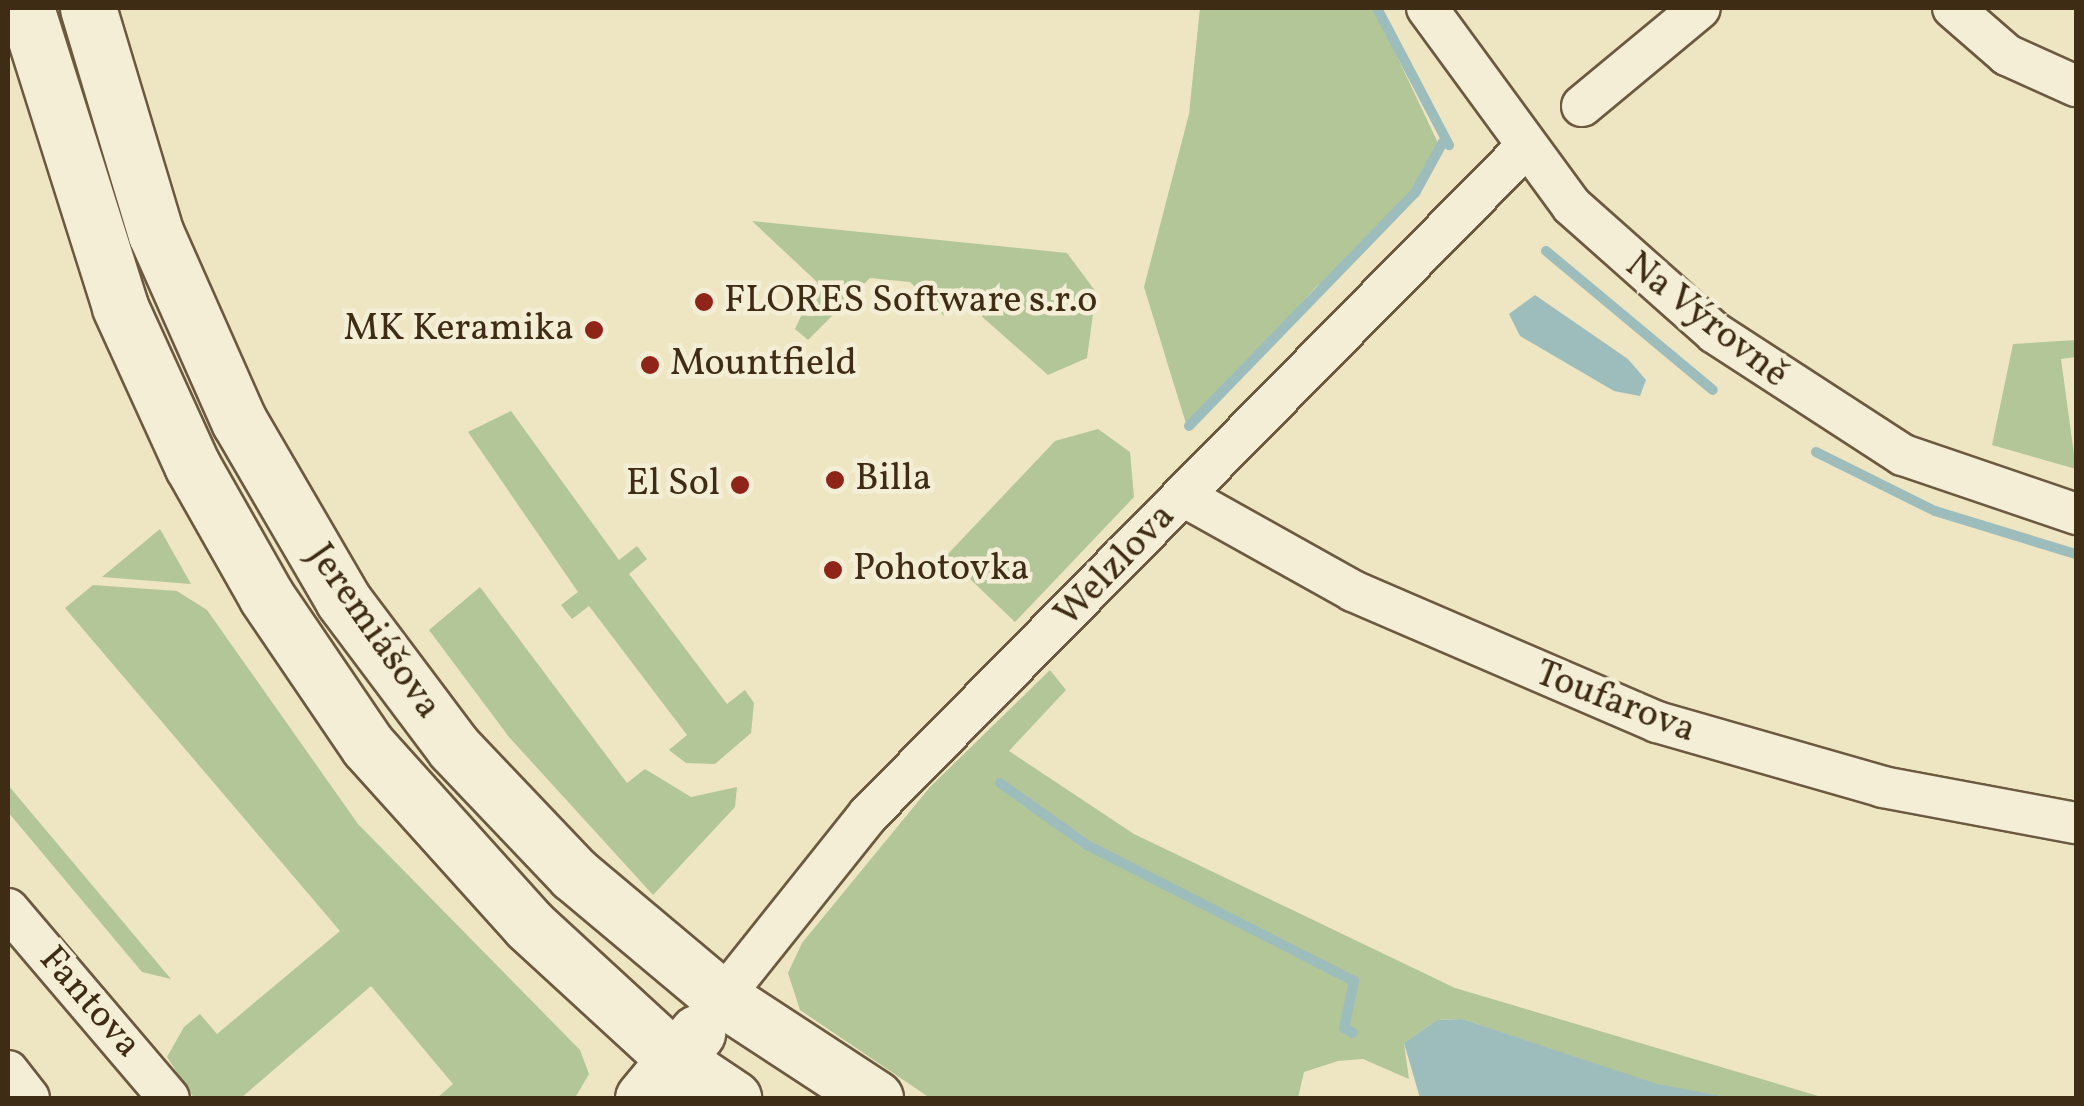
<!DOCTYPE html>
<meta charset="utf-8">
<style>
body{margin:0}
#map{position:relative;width:2084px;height:1106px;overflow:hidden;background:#eee5c2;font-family:Vollkorn,serif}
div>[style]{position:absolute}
.green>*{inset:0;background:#b3c698}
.water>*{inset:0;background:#9cbdbb}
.stream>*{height:10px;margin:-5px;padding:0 5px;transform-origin:5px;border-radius:5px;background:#9cbdbb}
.roads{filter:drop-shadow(2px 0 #6b5a40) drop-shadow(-2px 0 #6b5a40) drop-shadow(0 2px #6b5a40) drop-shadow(0 -2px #6b5a40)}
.street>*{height:40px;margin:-20px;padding:0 20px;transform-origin:20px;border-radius:20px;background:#f4eed7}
.secondary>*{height:55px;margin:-27.5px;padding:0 27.5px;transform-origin:27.5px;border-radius:27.5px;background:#f4eed7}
.dots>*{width:28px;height:28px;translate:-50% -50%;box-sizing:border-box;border:5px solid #f4eed7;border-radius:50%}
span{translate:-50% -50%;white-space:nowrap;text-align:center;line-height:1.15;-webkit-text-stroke:9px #f4eed7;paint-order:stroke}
.poi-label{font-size:38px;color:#3f2c14}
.left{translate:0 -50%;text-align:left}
.right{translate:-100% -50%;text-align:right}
.street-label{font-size:38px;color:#3f2c14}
.frame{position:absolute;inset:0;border:10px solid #3f2c14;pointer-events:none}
</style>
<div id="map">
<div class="green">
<i style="clip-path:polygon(1200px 8px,1374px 8px,1439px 145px,1399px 215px,1315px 288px,1188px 430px,1144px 287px,1189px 114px)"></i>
<i style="clip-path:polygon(752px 221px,1067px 253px,1096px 292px,1087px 358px,1048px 375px,962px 299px,944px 316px,910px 282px,870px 278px,808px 340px,795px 329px,817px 282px)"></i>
<i style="clip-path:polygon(2076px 340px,2076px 357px,2061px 359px,2076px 469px,1992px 445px,2013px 344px)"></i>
<i style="clip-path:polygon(511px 411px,619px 560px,637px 546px,647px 559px,629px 574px,727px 704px,745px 690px,754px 703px,751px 733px,715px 764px,686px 763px,669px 750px,687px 735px,589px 606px,572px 619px,561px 605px,578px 592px,468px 432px)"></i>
<i style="clip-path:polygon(1098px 429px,1130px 452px,1134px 497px,1015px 622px,946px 556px,1055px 441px)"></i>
<i style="clip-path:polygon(160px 529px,191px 584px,102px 577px)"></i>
<i style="clip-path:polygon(93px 585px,177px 591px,207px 610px,358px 824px,580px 1050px,589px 1074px,575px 1098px,437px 1098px,453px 1084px,371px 986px,241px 1098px,194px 1098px,167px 1057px,184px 1027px,200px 1014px,217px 1034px,340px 931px,65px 608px)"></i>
<i style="clip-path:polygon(480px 587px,627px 783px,645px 769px,691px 797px,737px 787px,735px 807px,653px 895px,509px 737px,429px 630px)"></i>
<i style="clip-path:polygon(1050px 670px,1066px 690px,1009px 751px,1134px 834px,1455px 988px,1825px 1098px,1733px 1098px,1657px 1085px,1462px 1019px,1437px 1020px,1404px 1043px,1409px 1079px,1363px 1059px,1338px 1061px,1304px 1072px,1298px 1098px,930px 1098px,800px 1010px,788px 973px,802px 943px,930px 787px)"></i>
<i style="clip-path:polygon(8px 785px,171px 979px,142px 972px,8px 812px)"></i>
</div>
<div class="water">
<i style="clip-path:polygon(1535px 295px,1628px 359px,1646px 380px,1640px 396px,1614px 391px,1520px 336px,1509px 314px)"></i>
<i style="clip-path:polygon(1462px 1019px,1657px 1084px,1733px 1098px,1420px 1098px,1404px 1043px,1437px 1020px)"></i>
</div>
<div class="stream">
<i style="left:1377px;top:8px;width:155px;rotate:62.3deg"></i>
<i style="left:1546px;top:251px;width:217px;rotate:39.8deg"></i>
<i style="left:1189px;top:426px;width:325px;rotate:-45.9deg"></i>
<i style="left:1415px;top:193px;width:58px;rotate:-61.2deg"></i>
<i style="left:1816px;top:452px;width:133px;rotate:26.4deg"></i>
<i style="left:1935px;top:511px;width:147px;rotate:17deg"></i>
<i style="left:1000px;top:783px;width:107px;rotate:35.5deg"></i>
<i style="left:1087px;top:845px;width:300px;rotate:27deg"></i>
<i style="left:1354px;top:981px;width:48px;rotate:102deg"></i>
<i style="left:1344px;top:1028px;width:10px;rotate:29deg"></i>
</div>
<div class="roads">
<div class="street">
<i style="left:1427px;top:8px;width:245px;rotate:53.8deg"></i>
<i style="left:1572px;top:206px;width:191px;rotate:41.6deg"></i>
<i style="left:1715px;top:333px;width:224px;rotate:33deg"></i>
<i style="left:1903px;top:455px;width:183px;rotate:18.8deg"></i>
<i style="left:1953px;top:8px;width:72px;rotate:41deg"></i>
<i style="left:2007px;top:55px;width:76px;rotate:24.2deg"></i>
<i style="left:1582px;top:106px;width:153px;rotate:-39.7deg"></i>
<i style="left:1185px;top:497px;width:193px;rotate:29.2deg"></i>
<i style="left:1353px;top:591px;width:331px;rotate:23.3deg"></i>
<i style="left:1657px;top:722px;width:235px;rotate:16deg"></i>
<i style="left:1883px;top:787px;width:196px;rotate:10.6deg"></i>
<i style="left:8px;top:909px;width:248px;rotate:49.6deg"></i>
<i style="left:722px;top:998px;width:234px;rotate:-51.4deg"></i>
<i style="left:868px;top:815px;width:938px;rotate:-45.43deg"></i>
<i style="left:8px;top:1071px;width:34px;rotate:52deg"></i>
</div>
<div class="secondary">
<i style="left:26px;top:8px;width:313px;rotate:72.5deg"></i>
<i style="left:120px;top:307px;width:174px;rotate:65.5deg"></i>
<i style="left:192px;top:465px;width:150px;rotate:60.5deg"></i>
<i style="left:266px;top:596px;width:181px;rotate:55.8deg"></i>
<i style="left:368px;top:746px;width:241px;rotate:48deg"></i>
<i style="left:529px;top:925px;width:200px;rotate:42.6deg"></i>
<i style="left:676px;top:1060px;width:69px;rotate:33.7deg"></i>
<i style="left:88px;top:8px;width:236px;rotate:73.3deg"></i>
<i style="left:156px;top:234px;width:205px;rotate:66.1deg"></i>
<i style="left:239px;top:421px;width:207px;rotate:59.8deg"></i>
<i style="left:343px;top:600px;width:185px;rotate:53.1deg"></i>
<i style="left:454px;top:748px;width:174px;rotate:46.4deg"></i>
<i style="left:574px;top:874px;width:193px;rotate:40deg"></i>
<i style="left:722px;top:998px;width:183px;rotate:33.2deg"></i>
<i style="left:643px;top:1098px;width:85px;rotate:-50.3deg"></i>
</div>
</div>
<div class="dots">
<i style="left:704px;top:302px;background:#8f2418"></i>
<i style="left:594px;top:330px;background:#8f2418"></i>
<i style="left:650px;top:365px;background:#8f2418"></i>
<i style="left:835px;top:480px;background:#8f2418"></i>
<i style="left:740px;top:485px;background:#8f2418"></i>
<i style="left:833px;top:570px;background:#8f2418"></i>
</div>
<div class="poi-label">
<span class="left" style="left:724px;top:302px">FLORES Software s.r.o</span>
<span class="right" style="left:574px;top:330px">MK Keramika</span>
<span class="left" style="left:670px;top:365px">Mountfield</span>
<span class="left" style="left:855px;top:480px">Billa</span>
<span class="right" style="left:720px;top:485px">El Sol</span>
<span class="left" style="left:853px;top:570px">Pohotovka</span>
</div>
<div class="street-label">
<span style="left:1706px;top:321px;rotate:38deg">Na Výrovně</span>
<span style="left:1116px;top:566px;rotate:-46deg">Welzlova</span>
<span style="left:373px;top:632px;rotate:55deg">Jeremiášova</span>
<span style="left:1615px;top:703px;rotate:21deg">Toufarova</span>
<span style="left:89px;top:1003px;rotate:49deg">Fantova</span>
</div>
<div class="frame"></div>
</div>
